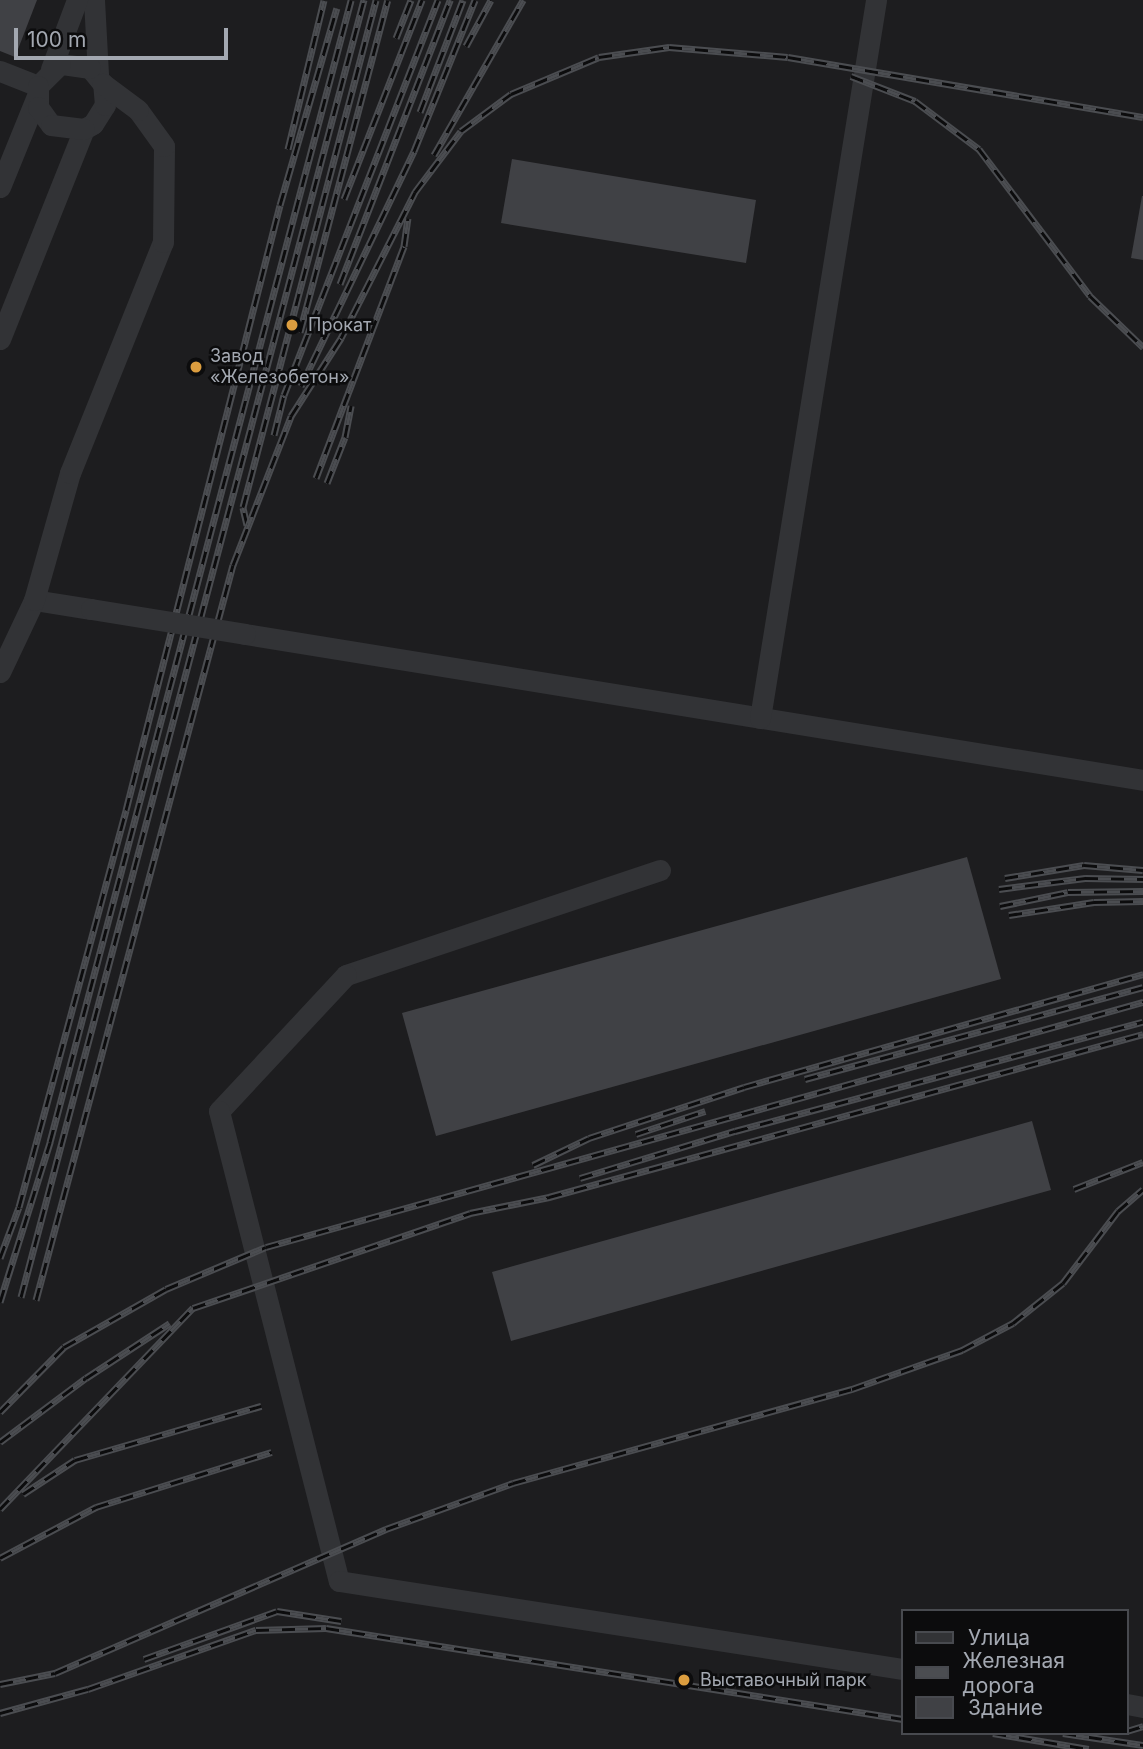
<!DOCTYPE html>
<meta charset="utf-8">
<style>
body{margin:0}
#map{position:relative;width:1143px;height:1749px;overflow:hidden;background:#101112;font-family:Inter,sans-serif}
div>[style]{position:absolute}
.built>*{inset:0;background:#1d1d1f}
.building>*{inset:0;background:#404145}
.minor>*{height:21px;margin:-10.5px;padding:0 10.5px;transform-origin:10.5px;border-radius:10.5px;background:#323336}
.rail>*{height:7px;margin-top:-3.5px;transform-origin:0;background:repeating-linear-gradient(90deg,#0c0c0d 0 13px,#4b4d51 0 26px);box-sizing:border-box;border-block:2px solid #4b4d51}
.minor-bridge>*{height:21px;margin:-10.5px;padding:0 10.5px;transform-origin:10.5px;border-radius:10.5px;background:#323336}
.dots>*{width:19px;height:19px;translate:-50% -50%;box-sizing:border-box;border:4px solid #0c0c0d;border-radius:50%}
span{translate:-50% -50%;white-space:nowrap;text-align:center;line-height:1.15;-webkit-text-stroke:5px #0c0c0d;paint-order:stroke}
.poi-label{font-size:18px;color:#a3a8b1}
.left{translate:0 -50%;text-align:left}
.legend{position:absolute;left:901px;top:1609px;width:228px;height:126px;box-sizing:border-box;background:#0c0c0d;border:2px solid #484a4f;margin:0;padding:9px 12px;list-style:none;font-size:21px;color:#a3a8b1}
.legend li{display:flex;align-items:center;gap:14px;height:35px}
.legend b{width:35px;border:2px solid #484a4f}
.scale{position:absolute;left:14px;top:28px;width:214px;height:32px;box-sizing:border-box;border:4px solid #a3a8b1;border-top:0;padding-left:9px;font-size:21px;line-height:24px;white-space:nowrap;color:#a3a8b1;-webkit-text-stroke:5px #0c0c0d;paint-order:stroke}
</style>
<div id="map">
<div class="built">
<i style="clip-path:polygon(evenodd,0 0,1143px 0,1143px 1749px,0 1749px,0 0,903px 1611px,1127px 1611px,1127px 1733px,903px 1733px,903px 1611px)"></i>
</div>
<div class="building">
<i style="clip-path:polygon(0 0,37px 0,15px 57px,0 51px)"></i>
<i style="clip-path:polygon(512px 159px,756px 200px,746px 263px,501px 223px)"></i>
<i style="clip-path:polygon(1142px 196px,1143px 196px,1143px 260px,1131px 258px)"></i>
<i style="clip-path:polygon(967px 857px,1001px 979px,436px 1136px,402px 1013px)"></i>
<i style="clip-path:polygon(1032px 1121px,1051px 1190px,511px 1341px,492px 1272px)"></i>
</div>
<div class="minor">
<i style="left:94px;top:0;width:75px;rotate:86.9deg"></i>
<i style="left:51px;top:69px;width:74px;rotate:-69.4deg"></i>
<i style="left:0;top:71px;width:41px;rotate:21.5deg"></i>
<i style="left:0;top:187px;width:98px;rotate:-67.9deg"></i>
<i style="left:0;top:339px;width:226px;rotate:-68.2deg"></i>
<i style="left:84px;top:129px;width:10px;rotate:-29deg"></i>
<i style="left:93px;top:124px;width:22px;rotate:-58deg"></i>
<i style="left:105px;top:105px;width:21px;rotate:-95deg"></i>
<i style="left:103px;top:84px;width:21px;rotate:-129deg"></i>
<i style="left:90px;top:68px;width:30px;rotate:-172deg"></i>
<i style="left:60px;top:64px;width:31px;rotate:135deg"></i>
<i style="left:38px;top:86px;width:21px;rotate:90deg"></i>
<i style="left:38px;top:107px;width:22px;rotate:54deg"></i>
<i style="left:51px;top:125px;width:33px;rotate:7deg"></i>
<i style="left:34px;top:600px;width:58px;rotate:9deg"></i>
<i style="left:245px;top:634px;width:910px;rotate:9.23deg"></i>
<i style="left:0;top:672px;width:80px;rotate:-64.7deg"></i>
<i style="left:34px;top:600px;width:132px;rotate:-74.2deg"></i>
<i style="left:70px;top:473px;width:249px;rotate:-68.1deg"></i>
<i style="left:163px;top:242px;width:96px;rotate:-89.4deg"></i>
<i style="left:164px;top:146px;width:44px;rotate:-125.8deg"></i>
<i style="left:138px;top:110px;width:44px;rotate:-143.4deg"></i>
<i style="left:760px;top:718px;width:727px;rotate:-80.82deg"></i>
<i style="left:660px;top:870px;width:331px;rotate:161.5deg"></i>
<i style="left:346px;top:975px;width:186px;rotate:133deg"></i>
<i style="left:219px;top:1111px;width:485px;rotate:75.7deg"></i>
<i style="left:339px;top:1581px;width:571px;rotate:8.87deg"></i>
<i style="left:1127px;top:1704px;width:16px;rotate:11deg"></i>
</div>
<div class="rail">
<i style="left:396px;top:38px;width:41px;rotate:-68.5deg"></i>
<i style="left:466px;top:46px;width:52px;rotate:-61.5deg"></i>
<i style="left:851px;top:76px;width:69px;rotate:21.3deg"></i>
<i style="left:915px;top:101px;width:80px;rotate:36.9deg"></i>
<i style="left:979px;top:149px;width:184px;rotate:52.9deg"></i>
<i style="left:1090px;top:296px;width:74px;rotate:43.9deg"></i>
<i style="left:420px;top:112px;width:120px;rotate:-69deg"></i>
<i style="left:288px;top:149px;width:153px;rotate:-76.4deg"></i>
<i style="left:434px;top:155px;width:179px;rotate:-60.1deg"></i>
<i style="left:344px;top:199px;width:214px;rotate:-68.6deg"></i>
<i style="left:340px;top:284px;width:305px;rotate:-68.8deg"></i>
<i style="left:300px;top:332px;width:343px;rotate:-75.2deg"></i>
<i style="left:301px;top:386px;width:261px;rotate:-64.3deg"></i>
<i style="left:414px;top:151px;width:163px;rotate:-68deg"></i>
<i style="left:274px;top:435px;width:41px;rotate:-76deg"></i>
<i style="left:284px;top:395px;width:424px;rotate:-68.7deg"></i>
<i style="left:316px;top:478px;width:248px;rotate:-69.2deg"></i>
<i style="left:404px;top:246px;width:28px;rotate:-82deg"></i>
<i style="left:327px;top:483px;width:49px;rotate:-68.6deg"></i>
<i style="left:345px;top:437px;width:32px;rotate:-79deg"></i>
<i style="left:247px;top:525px;width:18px;rotate:-103deg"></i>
<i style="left:243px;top:507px;width:524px;rotate:-75.3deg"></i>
<i style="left:1005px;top:878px;width:80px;rotate:-9.3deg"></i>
<i style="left:1084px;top:865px;width:59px;rotate:4.8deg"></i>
<i style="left:999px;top:889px;width:87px;rotate:-7.3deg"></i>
<i style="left:1085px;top:878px;width:58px;rotate:1deg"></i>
<i style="left:1000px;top:906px;width:69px;rotate:-11.6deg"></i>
<i style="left:1068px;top:892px;width:75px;rotate:-0.8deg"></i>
<i style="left:1009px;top:915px;width:86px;rotate:-8.7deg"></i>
<i style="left:1094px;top:902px;width:49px;rotate:-1.2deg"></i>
<i style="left:805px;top:1079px;width:350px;rotate:-15.2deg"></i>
<i style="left:636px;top:1134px;width:73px;rotate:-18.4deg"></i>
<i style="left:533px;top:1165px;width:62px;rotate:-25.7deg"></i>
<i style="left:589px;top:1138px;width:163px;rotate:-18.2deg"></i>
<i style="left:744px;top:1087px;width:415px;rotate:-15.8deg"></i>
<i style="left:580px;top:1178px;width:162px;rotate:-16.9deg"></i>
<i style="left:735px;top:1131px;width:422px;rotate:-15deg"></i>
<i style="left:1074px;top:1189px;width:74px;rotate:-21.4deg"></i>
<i style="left:0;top:1258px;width:54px;rotate:-69.6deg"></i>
<i style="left:19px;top:1207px;width:411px;rotate:-74.9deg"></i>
<i style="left:126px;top:810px;width:624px;rotate:-75.72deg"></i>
<i style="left:280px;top:205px;width:205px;rotate:-73.9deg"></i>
<i style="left:21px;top:1297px;width:1342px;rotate:-75.19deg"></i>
<i style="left:36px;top:1300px;width:761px;rotate:-75deg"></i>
<i style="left:233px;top:565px;width:160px;rotate:-68.7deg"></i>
<i style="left:291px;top:416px;width:93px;rotate:-57.3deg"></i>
<i style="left:341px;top:338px;width:164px;rotate:-63.1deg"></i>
<i style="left:415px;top:192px;width:76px;rotate:-53deg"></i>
<i style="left:461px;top:131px;width:62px;rotate:-36.5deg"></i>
<i style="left:511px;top:94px;width:95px;rotate:-22.8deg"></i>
<i style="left:599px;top:57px;width:71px;rotate:-8.1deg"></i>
<i style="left:669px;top:47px;width:119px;rotate:4.8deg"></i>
<i style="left:788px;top:57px;width:360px;rotate:9.6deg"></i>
<i style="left:0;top:1302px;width:168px;rotate:-72.6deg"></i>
<i style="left:50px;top:1142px;width:1181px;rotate:-75.23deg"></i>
<i style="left:0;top:1412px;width:91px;rotate:-45.4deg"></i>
<i style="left:64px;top:1347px;width:117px;rotate:-29.6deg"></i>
<i style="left:166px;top:1289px;width:108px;rotate:-22.8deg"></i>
<i style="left:266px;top:1247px;width:911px;rotate:-15.61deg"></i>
<i style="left:0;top:1442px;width:107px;rotate:-36.7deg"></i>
<i style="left:86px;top:1378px;width:100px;rotate:-33.2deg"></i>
<i style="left:23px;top:1494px;width:62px;rotate:-33.2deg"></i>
<i style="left:75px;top:1460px;width:194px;rotate:-16.2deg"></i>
<i style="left:0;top:1509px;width:279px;rotate:-46.2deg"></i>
<i style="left:193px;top:1308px;width:293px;rotate:-18.9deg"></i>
<i style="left:470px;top:1213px;width:81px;rotate:-11.4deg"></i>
<i style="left:549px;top:1197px;width:616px;rotate:-15.34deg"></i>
<i style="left:0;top:1558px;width:109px;rotate:-28deg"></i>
<i style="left:96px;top:1507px;width:184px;rotate:-17.4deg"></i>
<i style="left:144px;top:1659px;width:141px;rotate:-19.8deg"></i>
<i style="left:277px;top:1611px;width:65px;rotate:8.9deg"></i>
<i style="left:0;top:1684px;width:56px;rotate:-11.3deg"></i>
<i style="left:55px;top:1673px;width:361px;rotate:-23.5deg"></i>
<i style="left:386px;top:1529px;width:135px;rotate:-19.9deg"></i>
<i style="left:513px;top:1483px;width:352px;rotate:-15.5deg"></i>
<i style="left:852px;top:1389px;width:117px;rotate:-19.5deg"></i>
<i style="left:962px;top:1350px;width:58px;rotate:-27.9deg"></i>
<i style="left:1013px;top:1323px;width:64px;rotate:-38.7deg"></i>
<i style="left:1063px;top:1283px;width:91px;rotate:-52.6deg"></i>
<i style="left:1118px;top:1211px;width:33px;rotate:-41deg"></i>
<i style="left:0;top:1713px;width:91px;rotate:-15.3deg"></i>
<i style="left:88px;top:1689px;width:178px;rotate:-19.4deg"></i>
<i style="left:256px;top:1630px;width:70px;rotate:-1.6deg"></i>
<i style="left:326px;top:1628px;width:584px;rotate:8.96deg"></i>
<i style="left:1127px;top:1731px;width:17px;rotate:-17deg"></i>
<i style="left:993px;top:1733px;width:97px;rotate:9.5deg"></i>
<i style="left:1063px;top:1733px;width:81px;rotate:8.5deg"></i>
</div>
<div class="minor-bridge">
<i style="left:91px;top:609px;width:156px;rotate:9.2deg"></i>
</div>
<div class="dots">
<i style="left:292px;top:325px;background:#db9d3f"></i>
<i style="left:196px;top:367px;background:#db9d3f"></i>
<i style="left:684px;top:1680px;background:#db9d3f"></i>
</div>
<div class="poi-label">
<span class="left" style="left:308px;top:325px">Прокат</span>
<span class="left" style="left:210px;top:367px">Завод<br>«Железобетон»</span>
<span class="left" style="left:700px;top:1680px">Выставочный парк</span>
</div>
<ul class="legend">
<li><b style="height:9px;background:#323336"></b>Улица</li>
<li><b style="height:9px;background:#4b4d51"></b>Железная дорога</li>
<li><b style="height:19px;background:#404145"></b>Здание</li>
</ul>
<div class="scale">100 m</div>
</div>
